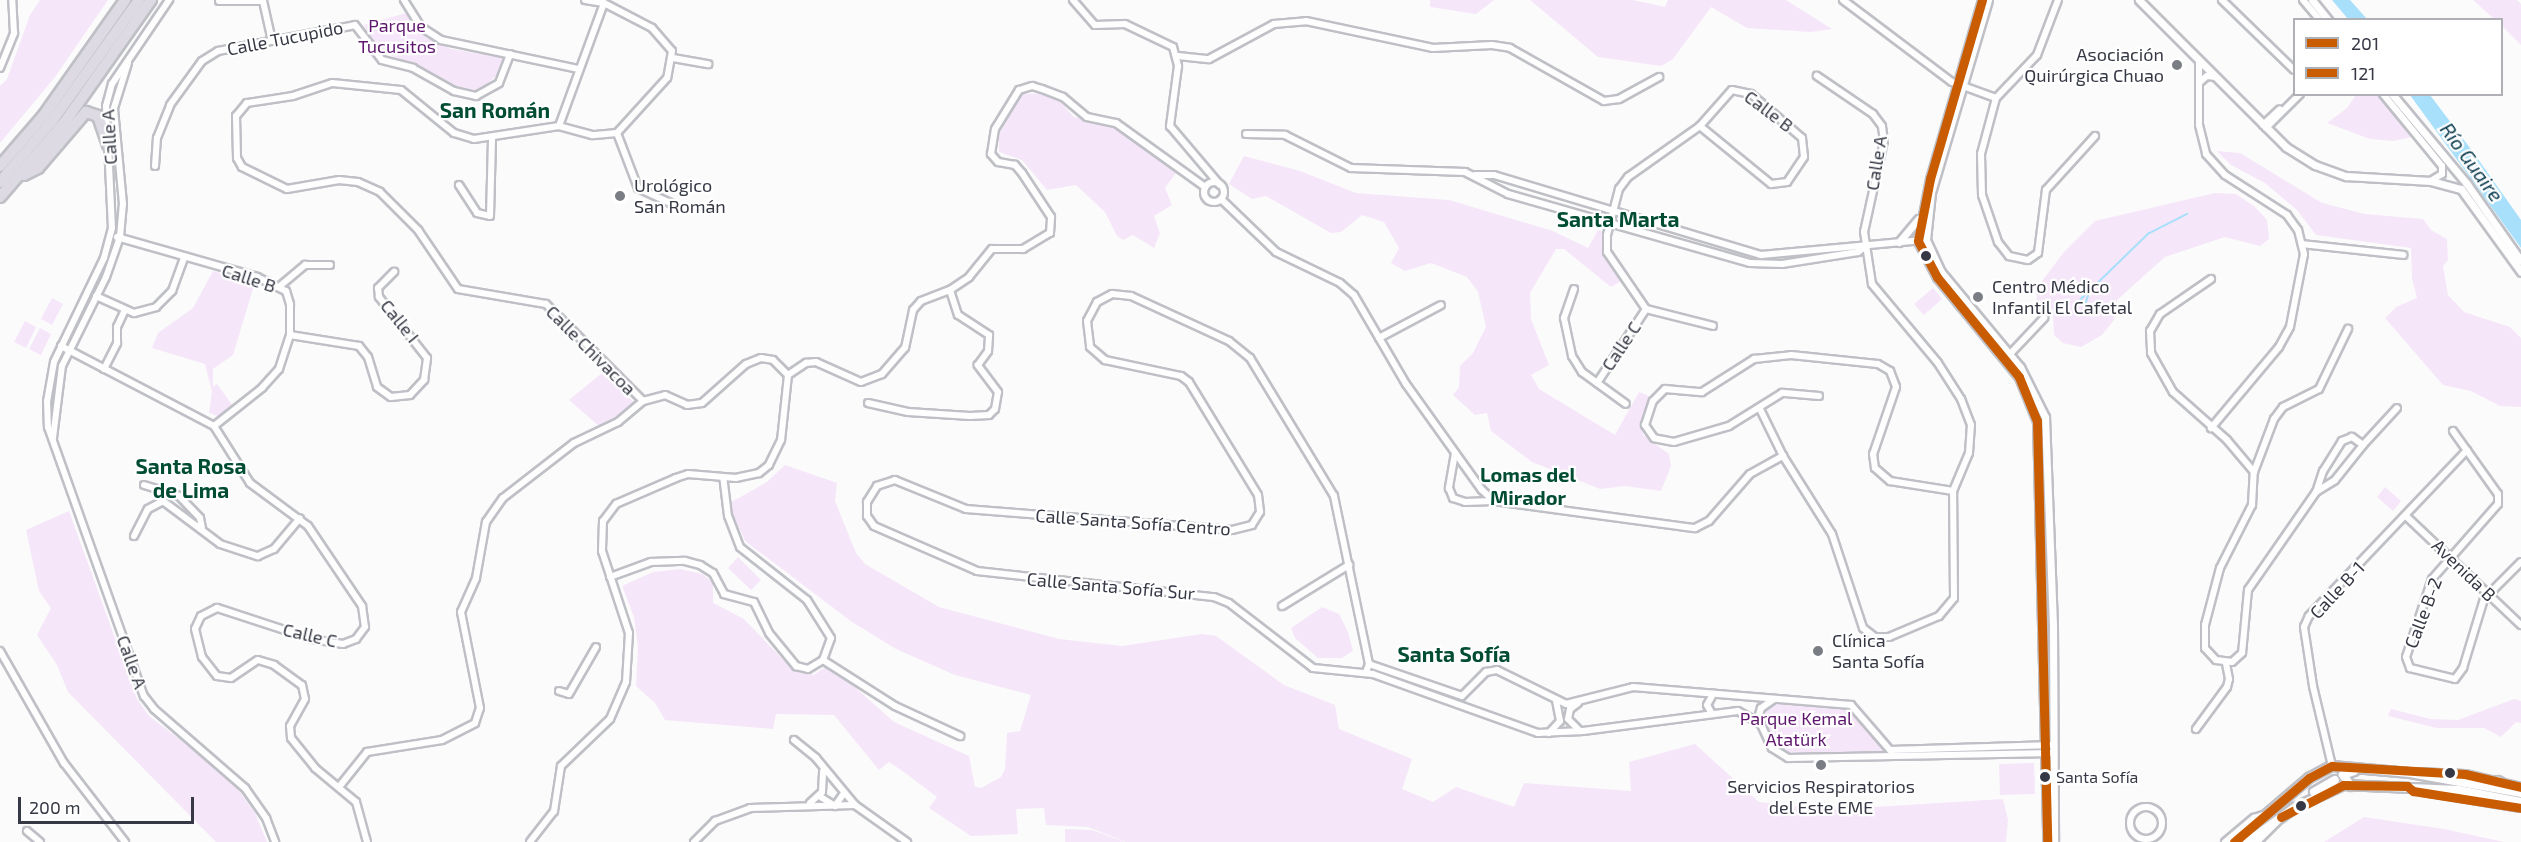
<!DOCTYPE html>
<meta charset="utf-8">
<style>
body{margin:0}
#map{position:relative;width:2521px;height:842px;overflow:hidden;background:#fbfbfb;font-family:"Exo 2",sans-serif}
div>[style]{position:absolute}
.green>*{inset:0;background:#f6e6f9}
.water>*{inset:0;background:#a8e0fb}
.stream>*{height:1.5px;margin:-0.75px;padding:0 0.75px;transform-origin:0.75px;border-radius:0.75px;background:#a8e0fb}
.roads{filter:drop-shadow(2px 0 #bfc0c6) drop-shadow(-2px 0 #bfc0c6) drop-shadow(0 2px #bfc0c6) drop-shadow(0 -2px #bfc0c6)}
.minor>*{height:6px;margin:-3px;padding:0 3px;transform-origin:3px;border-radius:3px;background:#fefefe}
.minor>.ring{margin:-3px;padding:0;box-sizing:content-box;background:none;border:6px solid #fefefe;border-radius:50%}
.tertiary>*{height:7px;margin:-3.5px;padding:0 3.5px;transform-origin:3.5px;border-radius:3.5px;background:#fefefe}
.secondary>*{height:8px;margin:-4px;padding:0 4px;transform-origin:4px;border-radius:4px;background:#fefefe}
.motorway>*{height:10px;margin:-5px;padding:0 5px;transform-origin:5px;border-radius:5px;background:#dddae3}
.bus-1>*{height:9px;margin:-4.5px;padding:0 4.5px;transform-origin:4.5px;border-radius:4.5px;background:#c95b00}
.bus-2>*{height:9px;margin:-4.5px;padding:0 4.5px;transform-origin:4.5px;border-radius:4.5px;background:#c95b00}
.dots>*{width:16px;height:16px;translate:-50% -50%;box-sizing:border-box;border:3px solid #fff;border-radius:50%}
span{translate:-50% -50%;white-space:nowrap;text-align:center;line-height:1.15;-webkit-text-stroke:4.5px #fff;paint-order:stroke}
.bus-label{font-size:16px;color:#363945}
.left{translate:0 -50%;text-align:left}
.park-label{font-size:18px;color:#5f176e}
.street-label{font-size:18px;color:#363945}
.poi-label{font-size:18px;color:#363945}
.right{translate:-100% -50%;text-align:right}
.water-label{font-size:20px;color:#093a4e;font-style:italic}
.neighbourhood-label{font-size:20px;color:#014d33;font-weight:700}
.quarter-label{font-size:21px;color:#014d33;font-weight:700}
.legend{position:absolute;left:2293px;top:18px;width:210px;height:78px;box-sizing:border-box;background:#fff;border:2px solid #afb0b5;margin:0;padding:8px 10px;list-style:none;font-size:18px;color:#363945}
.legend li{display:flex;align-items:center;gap:12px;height:30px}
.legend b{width:30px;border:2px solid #afb0b5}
.scale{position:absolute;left:18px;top:797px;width:176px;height:27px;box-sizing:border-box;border:3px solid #363945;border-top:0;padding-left:8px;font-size:18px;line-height:21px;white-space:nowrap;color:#363945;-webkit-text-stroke:4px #fff;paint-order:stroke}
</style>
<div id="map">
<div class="green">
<i style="clip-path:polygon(40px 0,108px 0,55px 77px,0 143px,0 86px,7px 79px,30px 15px)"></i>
<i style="clip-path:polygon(1430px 0,1494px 0,1476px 14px,1430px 7px)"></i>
<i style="clip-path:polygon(1530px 0,1633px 0,1665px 7px,1668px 0,1786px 0,1832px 29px,1811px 32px,1747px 28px,1711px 7px,1673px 59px,1661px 66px,1598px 57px)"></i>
<i style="clip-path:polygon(2473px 0,2517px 0,2521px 4px,2521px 45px,2502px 26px,2502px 20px,2494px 19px)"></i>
<i style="clip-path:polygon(406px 13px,425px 37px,451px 49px,504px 58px,498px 74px,479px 91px,464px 90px,416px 64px,376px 51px,364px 25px)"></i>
<i style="clip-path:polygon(1052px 93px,1074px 117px,1112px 122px,1176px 173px,1165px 188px,1172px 205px,1154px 216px,1160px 233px,1154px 248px,1133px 235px,1123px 240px,1117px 236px,1105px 212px,1076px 185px,1047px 190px,1022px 160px,999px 152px,999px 134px,1022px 94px)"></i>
<i style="clip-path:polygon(2356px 95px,2381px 95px,2416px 136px,2394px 141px,2370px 139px,2327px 123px,2347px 108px)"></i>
<i style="clip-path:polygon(2217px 151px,2240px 153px,2322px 203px,2365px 214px,2423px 219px,2431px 230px,2447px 239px,2448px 260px,2443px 266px,2448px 295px,2464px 312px,2510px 327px,2521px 338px,2521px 407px,2500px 406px,2471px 391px,2443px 385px,2385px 318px,2396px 307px,2417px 298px,2412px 278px,2411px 248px,2316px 235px,2297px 210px,2265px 183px,2231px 165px)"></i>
<i style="clip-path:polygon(1244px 156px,1300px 171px,1356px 193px,1449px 200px,1553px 231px,1588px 248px,1598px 230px,1604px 232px,1603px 250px,1621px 281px,1611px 287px,1564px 249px,1556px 249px,1530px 293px,1531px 319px,1549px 365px,1531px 375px,1539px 389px,1615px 435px,1639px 392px,1649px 396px,1642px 419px,1643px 435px,1669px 454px,1671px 466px,1661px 491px,1625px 486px,1600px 489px,1532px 462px,1491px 431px,1487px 413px,1475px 415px,1453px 395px,1459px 387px,1460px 366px,1473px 353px,1486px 327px,1478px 292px,1467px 277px,1431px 263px,1405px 271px,1391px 263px,1399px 248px,1384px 222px,1362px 215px,1341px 232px,1331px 233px,1266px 196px,1252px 199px,1229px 184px)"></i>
<i style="clip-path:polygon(2215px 193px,2236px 194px,2255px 207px,2267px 220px,2269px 239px,2260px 246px,2225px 237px,2165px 257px,2117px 300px,2114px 320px,2102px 335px,2081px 347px,2063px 343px,2054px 335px,2053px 310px,2037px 302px,2036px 289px,2064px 252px,2095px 221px)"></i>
<i style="clip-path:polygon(213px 271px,255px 282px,233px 355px,213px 369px,213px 387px,217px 384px,233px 406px,218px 416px,209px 413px,212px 392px,205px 364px,152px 348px,158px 333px,193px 308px)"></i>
<i style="clip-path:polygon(1933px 288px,1942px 299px,1924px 315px,1914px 304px)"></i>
<i style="clip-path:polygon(52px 298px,63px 304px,52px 325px,41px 319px)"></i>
<i style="clip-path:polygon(25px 321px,36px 327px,26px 348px,14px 342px)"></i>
<i style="clip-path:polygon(40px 328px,51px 334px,41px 355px,29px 349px)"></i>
<i style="clip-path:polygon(602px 373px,635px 403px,600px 427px,569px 400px)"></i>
<i style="clip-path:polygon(785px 465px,837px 483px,835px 501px,856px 553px,865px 564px,939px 607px,1059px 639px,1122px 646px,1202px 634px,1216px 636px,1284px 685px,1335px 705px,1339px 729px,1412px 759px,1402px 789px,1433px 802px,1456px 787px,1514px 807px,1524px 783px,1631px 791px,1629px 762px,1695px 744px,1759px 802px,1826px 810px,2003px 799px,2008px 820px,2006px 842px,1126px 842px,1088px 827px,1046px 825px,1044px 808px,1016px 809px,1018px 834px,971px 836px,929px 808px,937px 797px,904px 772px,889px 762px,879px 770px,834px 715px,776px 714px,773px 729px,665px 720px,655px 703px,636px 686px,638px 647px,634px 617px,622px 586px,653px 572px,680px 569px,702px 574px,713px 582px,713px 603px,744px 619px,794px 671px,814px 675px,829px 664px,894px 722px,969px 756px,975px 787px,981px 788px,1001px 777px,1005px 769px,1007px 733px,1020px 731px,1031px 695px,955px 675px,896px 649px,852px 622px,745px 541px,728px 504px,767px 482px)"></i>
<i style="clip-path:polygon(2385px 487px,2401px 501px,2393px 511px,2377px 497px)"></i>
<i style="clip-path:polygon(69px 511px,137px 699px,149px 716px,229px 777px,255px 813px,267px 842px,216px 842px,68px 692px,57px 665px,37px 635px,51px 608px,39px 591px,26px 530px)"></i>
<i style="clip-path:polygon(738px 557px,761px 580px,751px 590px,728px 568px)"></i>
<i style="clip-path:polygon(1322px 607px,1339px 614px,1348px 632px,1353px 651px,1342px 658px,1318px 658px,1295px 638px,1291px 628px)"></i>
<i style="clip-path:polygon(2514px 699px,2521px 701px,2521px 723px,2516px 722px,2501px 737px,2484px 728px,2437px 728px,2388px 716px,2391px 709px,2430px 719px,2458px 720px)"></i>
<i style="clip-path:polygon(1770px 700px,1851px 705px,1890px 750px,1880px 758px,1788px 758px,1777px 754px,1759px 714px)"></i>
<i style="clip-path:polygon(2034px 763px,2035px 794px,2000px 795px,1999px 764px)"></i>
<i style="clip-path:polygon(2364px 817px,2444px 829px,2504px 842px,2324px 842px)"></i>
<i style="clip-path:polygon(1065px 829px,1092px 830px,1125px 842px,1065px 842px)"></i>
</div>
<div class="water">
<i style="clip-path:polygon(2332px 0,2350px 0,2367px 19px,2348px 19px)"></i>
<i style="clip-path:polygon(2410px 95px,2430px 95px,2473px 152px,2521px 220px,2521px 248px)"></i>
</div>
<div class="stream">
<i style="left:2078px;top:302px;width:98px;rotate:-44.2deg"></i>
<i style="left:2148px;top:234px;width:44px;rotate:-27.1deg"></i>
<i style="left:2084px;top:308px;width:16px;rotate:-72deg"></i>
</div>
<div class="roads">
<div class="minor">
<i style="left:404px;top:0;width:32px;rotate:58deg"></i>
<i style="left:421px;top:27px;width:24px;rotate:33deg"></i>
<i style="left:441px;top:40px;width:141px;rotate:11.9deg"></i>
<i style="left:585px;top:0;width:19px;rotate:9deg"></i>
<i style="left:604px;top:3px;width:54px;rotate:27.5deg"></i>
<i style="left:652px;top:28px;width:30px;rotate:49deg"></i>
<i style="left:672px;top:51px;width:27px;rotate:100deg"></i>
<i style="left:667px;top:78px;width:74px;rotate:132.3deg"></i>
<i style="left:617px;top:133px;width:25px;rotate:175deg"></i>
<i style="left:592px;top:135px;width:34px;rotate:-165deg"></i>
<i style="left:559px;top:126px;width:86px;rotate:171.3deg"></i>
<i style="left:474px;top:139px;width:21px;rotate:-163deg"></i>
<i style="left:454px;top:133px;width:68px;rotate:-140.9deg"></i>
<i style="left:401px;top:90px;width:69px;rotate:-174.2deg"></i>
<i style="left:332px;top:83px;width:41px;rotate:161.6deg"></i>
<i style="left:293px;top:96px;width:47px;rotate:171.3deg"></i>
<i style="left:247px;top:103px;width:17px;rotate:130deg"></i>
<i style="left:236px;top:116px;width:42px;rotate:88.6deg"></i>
<i style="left:237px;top:158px;width:10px;rotate:61deg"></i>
<i style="left:242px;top:167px;width:50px;rotate:26.1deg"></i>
<i style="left:287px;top:189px;width:53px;rotate:-9.8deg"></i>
<i style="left:339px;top:180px;width:19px;rotate:6deg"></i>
<i style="left:358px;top:182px;width:24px;rotate:24deg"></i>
<i style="left:380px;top:192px;width:54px;rotate:45deg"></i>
<i style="left:418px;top:230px;width:71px;rotate:55.9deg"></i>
<i style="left:458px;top:289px;width:89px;rotate:9.7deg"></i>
<i style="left:546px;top:304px;width:137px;rotate:45deg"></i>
<i style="left:1073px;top:0;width:33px;rotate:49deg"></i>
<i style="left:1095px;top:25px;width:30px;rotate:-2deg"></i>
<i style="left:1125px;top:24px;width:53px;rotate:25.6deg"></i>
<i style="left:1173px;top:47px;width:20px;rotate:75deg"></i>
<i style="left:1178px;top:66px;width:61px;rotate:97.6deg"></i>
<i style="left:1170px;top:126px;width:77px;rotate:49.7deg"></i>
<i style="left:1843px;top:0;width:136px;rotate:37deg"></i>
<i style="left:1952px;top:82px;width:47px;rotate:20deg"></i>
<i style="left:2058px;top:0;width:59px;rotate:110.9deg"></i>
<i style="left:2037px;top:55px;width:59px;rotate:133.6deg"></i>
<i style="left:1996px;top:98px;width:58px;rotate:105deg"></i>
<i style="left:1981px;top:154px;width:41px;rotate:88.6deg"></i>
<i style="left:1982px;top:195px;width:50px;rotate:71.2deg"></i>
<i style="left:1998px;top:242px;width:18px;rotate:52deg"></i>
<i style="left:2009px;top:256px;width:19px;rotate:12deg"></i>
<i style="left:2028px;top:260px;width:12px;rotate:-35deg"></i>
<i style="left:2038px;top:253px;width:64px;rotate:-82.8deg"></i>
<i style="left:2046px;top:190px;width:73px;rotate:-47.8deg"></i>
<i style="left:2222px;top:0;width:100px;rotate:44.2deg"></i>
<i style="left:2303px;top:0;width:26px;rotate:50deg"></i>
<i style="left:219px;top:1px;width:44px"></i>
<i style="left:263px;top:1px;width:41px;rotate:77.3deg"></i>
<i style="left:1178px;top:56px;width:31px;rotate:6deg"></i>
<i style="left:1209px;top:59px;width:74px;rotate:-28.3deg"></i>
<i style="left:1274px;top:24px;width:32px;rotate:-5deg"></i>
<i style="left:1306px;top:21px;width:130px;rotate:12deg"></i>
<i style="left:1433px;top:48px;width:59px;rotate:-2.9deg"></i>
<i style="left:1492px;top:45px;width:18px;rotate:9deg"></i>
<i style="left:1510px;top:48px;width:108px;rotate:29.4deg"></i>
<i style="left:1604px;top:101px;width:15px;rotate:-8deg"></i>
<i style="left:1619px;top:99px;width:46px;rotate:-28.8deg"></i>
<i style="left:673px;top:58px;width:36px;rotate:10deg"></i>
<i style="left:2199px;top:60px;width:65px;rotate:90deg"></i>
<i style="left:2199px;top:125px;width:30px;rotate:76deg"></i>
<i style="left:2206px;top:154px;width:28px;rotate:48deg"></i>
<i style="left:2225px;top:175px;width:74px;rotate:32.8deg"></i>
<i style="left:2287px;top:215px;width:19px;rotate:54deg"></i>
<i style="left:2298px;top:230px;width:25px;rotate:76deg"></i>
<i style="left:2304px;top:254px;width:74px;rotate:100.9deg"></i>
<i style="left:2290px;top:327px;width:23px;rotate:119deg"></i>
<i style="left:2279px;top:347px;width:106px;rotate:130deg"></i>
<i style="left:0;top:68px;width:38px;rotate:-68deg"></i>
<i style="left:14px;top:33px;width:33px;rotate:-93deg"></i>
<i style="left:2200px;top:82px;width:9px;rotate:-41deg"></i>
<i style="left:2207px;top:76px;width:9px;rotate:6deg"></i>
<i style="left:1732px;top:90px;width:19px;rotate:12deg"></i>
<i style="left:1751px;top:94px;width:67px;rotate:40.8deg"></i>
<i style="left:1802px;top:138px;width:19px;rotate:84deg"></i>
<i style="left:1804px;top:157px;width:30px;rotate:124deg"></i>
<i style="left:1787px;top:182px;width:16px;rotate:173deg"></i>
<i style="left:1771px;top:184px;width:92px;rotate:-140.8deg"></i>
<i style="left:1700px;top:126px;width:48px;rotate:-48.4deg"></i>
<i style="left:2383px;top:94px;width:93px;rotate:50.7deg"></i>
<i style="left:2442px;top:166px;width:8px;rotate:90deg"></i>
<i style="left:2442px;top:174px;width:13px;rotate:148deg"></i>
<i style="left:2263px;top:125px;width:23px;rotate:-43deg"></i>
<i style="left:559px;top:126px;width:131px;rotate:-69.9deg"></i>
<i style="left:2266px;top:128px;width:48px;rotate:-45deg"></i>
<i style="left:617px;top:133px;width:59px;rotate:69.1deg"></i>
<i style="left:638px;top:188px;width:38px;rotate:25deg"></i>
<i style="left:107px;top:134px;width:28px;rotate:-92deg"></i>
<i style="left:106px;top:106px;width:23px;rotate:-75deg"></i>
<i style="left:112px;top:84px;width:102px;rotate:-55.8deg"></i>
<i style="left:1246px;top:134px;width:39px;rotate:1deg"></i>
<i style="left:1285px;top:135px;width:74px;rotate:26.6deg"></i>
<i style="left:1351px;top:168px;width:114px;rotate:2deg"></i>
<i style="left:1465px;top:172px;width:48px;rotate:27.1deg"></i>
<i style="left:1508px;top:194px;width:252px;rotate:15.9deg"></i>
<i style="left:1750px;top:263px;width:32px;rotate:2deg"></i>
<i style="left:1782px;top:264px;width:77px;rotate:-9deg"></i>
<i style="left:1858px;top:252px;width:10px;rotate:-37deg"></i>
<i style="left:108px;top:144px;width:84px;rotate:87.3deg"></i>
<i style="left:112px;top:228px;width:31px;rotate:105deg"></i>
<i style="left:104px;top:258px;width:115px;rotate:115.7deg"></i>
<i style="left:54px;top:362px;width:40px;rotate:100deg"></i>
<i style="left:47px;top:401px;width:26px;rotate:88deg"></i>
<i style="left:48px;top:427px;width:286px;rotate:70.4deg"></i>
<i style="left:144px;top:696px;width:16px;rotate:52deg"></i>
<i style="left:154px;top:709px;width:121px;rotate:41deg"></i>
<i style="left:245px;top:788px;width:37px;rotate:55deg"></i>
<i style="left:266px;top:818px;width:26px;rotate:69deg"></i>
<i style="left:155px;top:166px;width:28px;rotate:-86deg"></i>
<i style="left:157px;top:138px;width:35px;rotate:-68deg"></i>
<i style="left:170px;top:105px;width:54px;rotate:-54deg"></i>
<i style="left:202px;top:61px;width:19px;rotate:-32deg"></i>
<i style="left:218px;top:51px;width:139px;rotate:-10.7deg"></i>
<i style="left:355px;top:25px;width:44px;rotate:52.4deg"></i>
<i style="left:382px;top:60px;width:32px;rotate:14deg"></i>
<i style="left:413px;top:68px;width:47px;rotate:29.3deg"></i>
<i style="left:454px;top:91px;width:23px;rotate:13deg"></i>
<i style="left:476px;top:96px;width:26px;rotate:-29deg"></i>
<i style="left:499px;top:83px;width:31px;rotate:-69deg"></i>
<i style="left:1475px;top:175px;width:19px"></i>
<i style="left:1494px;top:175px;width:279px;rotate:16.7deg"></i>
<i style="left:1761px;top:255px;width:163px;rotate:-5.3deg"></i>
<i class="ring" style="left:1204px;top:182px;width:14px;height:14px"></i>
<i style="left:459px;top:185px;width:33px;rotate:57deg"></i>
<i style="left:477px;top:213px;width:13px;rotate:13deg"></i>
<i style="left:490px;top:216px;width:78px;rotate:-88.5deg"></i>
<i style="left:1221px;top:199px;width:76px;rotate:43.9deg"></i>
<i style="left:1276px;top:252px;width:71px;rotate:25.8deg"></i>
<i style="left:1340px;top:283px;width:18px;rotate:41deg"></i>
<i style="left:1354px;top:295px;width:103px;rotate:59.7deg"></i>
<i style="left:1406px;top:384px;width:130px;rotate:54.4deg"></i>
<i style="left:1482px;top:490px;width:16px;rotate:43deg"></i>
<i style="left:1494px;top:501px;width:203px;rotate:7.7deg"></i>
<i style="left:1695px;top:528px;width:16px;rotate:-27deg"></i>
<i style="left:1709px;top:521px;width:62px;rotate:-48.9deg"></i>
<i style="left:1750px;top:474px;width:38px;rotate:-29deg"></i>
<i style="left:1783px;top:456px;width:92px;rotate:57.9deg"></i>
<i style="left:1832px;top:534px;width:99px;rotate:71.7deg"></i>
<i style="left:1863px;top:628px;width:15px;rotate:37deg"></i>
<i style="left:1875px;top:637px;width:14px"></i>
<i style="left:1889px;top:637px;width:54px;rotate:-22.8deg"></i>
<i style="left:1939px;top:616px;width:23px;rotate:-50deg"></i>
<i style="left:1954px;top:598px;width:107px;rotate:-90.5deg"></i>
<i style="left:1953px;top:491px;width:41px;rotate:-67.2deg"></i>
<i style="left:1969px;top:453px;width:28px;rotate:-86deg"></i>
<i style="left:1971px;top:425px;width:28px;rotate:-111deg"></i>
<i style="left:1961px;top:399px;width:43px;rotate:-122.6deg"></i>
<i style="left:1938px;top:363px;width:103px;rotate:-129.9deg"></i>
<i style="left:1872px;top:284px;width:53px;rotate:-98.7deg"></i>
<i style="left:1864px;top:232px;width:93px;rotate:-77.6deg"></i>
<i style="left:1884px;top:141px;width:15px;rotate:-98deg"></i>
<i style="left:1882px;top:126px;width:15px;rotate:-127deg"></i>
<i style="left:1873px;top:114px;width:68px;rotate:-145.8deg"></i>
<i style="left:117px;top:237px;width:146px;rotate:15.9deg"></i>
<i style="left:257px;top:277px;width:32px;rotate:26deg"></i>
<i style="left:286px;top:291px;width:14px;rotate:73deg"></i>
<i style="left:290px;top:304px;width:31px;rotate:90deg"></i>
<i style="left:290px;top:335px;width:36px;rotate:108deg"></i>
<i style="left:279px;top:369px;width:25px;rotate:132deg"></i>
<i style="left:262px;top:388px;width:61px;rotate:141.6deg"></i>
<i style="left:2302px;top:244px;width:102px;rotate:6.2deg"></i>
<i style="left:2211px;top:279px;width:62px;rotate:145.5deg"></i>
<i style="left:2160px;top:314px;width:20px;rotate:120deg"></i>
<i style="left:2150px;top:331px;width:22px;rotate:87deg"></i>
<i style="left:2151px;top:353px;width:45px;rotate:60.6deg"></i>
<i style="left:2173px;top:392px;width:72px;rotate:41.6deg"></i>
<i style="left:2227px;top:440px;width:42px;rotate:49.8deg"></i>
<i style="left:280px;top:286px;width:33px;rotate:-40deg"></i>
<i style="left:305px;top:265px;width:25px"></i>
<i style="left:1574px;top:289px;width:31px;rotate:109deg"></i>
<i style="left:1564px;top:318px;width:39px;rotate:78deg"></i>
<i style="left:1572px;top:356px;width:19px;rotate:58deg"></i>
<i style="left:1582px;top:372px;width:54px;rotate:36deg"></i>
<i style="left:96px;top:296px;width:42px;rotate:24.1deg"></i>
<i style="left:134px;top:313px;width:23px;rotate:-15deg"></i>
<i style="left:156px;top:307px;width:23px;rotate:-45deg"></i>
<i style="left:172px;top:291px;width:35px;rotate:-70deg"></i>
<i style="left:1646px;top:309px;width:69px;rotate:14.2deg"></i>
<i style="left:290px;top:335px;width:70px;rotate:9.1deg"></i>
<i style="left:359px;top:346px;width:14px;rotate:51deg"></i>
<i style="left:368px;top:357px;width:31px;rotate:73deg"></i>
<i style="left:377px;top:387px;width:17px;rotate:36deg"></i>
<i style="left:391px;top:397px;width:19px;rotate:-6deg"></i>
<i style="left:410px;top:395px;width:21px;rotate:-47deg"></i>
<i style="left:424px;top:380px;width:22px;rotate:-82deg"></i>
<i style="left:427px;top:358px;width:78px;rotate:-128.2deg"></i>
<i style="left:379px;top:297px;width:9px;rotate:-96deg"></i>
<i style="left:378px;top:288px;width:23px;rotate:-45deg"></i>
<i style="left:1379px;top:338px;width:70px;rotate:-28deg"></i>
<i style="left:61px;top:346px;width:173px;rotate:27.6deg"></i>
<i style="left:214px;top:426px;width:67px;rotate:57.7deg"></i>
<i style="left:250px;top:483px;width:72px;rotate:36.6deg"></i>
<i style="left:308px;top:526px;width:97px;rotate:56deg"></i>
<i style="left:362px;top:606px;width:21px;rotate:82deg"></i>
<i style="left:365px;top:627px;width:15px;rotate:127deg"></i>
<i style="left:356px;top:639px;width:14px;rotate:159deg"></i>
<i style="left:343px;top:644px;width:31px;rotate:-171deg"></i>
<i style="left:312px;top:639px;width:100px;rotate:-161.9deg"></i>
<i style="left:217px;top:608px;width:18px;rotate:153deg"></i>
<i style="left:201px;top:616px;width:14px;rotate:115deg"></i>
<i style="left:195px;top:629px;width:29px;rotate:76deg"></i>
<i style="left:202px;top:657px;width:24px;rotate:52deg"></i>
<i style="left:217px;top:676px;width:14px;rotate:8deg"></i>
<i style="left:231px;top:678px;width:32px;rotate:-34deg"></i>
<i style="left:258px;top:660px;width:17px;rotate:17deg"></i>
<i style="left:274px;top:665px;width:34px;rotate:36deg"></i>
<i style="left:302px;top:685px;width:14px;rotate:78deg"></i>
<i style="left:305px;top:699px;width:31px;rotate:119deg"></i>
<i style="left:290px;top:726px;width:12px;rotate:85deg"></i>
<i style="left:291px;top:738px;width:38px;rotate:51deg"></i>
<i style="left:315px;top:768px;width:53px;rotate:39.7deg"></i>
<i style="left:356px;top:802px;width:41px;rotate:74.6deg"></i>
<i style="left:2010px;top:354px;width:50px;rotate:-46.6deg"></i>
<i style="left:104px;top:369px;width:29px;rotate:-63deg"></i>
<i style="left:117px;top:343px;width:16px;rotate:-90deg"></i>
<i style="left:117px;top:327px;width:19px;rotate:-65deg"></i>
<i style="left:788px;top:375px;width:22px;rotate:-34deg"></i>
<i style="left:806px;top:363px;width:10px;rotate:-6deg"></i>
<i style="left:816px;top:362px;width:49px;rotate:24deg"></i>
<i style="left:861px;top:382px;width:22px;rotate:-21deg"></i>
<i style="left:882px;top:374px;width:35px;rotate:-49deg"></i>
<i style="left:905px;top:348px;width:39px;rotate:-78deg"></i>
<i style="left:913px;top:310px;width:12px;rotate:-48deg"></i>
<i style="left:921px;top:301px;width:31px;rotate:-21deg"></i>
<i style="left:950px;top:290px;width:23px;rotate:-34deg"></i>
<i style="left:969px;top:277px;width:36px;rotate:-51deg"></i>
<i style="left:992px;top:249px;width:31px"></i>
<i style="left:1023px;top:249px;width:31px;rotate:-31deg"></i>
<i style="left:1050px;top:233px;width:16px;rotate:-86deg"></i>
<i style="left:1051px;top:217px;width:53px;rotate:-123.4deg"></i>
<i style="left:1022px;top:173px;width:11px;rotate:-131deg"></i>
<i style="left:1015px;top:165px;width:17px;rotate:-170deg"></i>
<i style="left:998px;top:162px;width:11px;rotate:-131deg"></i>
<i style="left:991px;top:154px;width:25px;rotate:-81deg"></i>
<i style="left:995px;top:129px;width:46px;rotate:-58.4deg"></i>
<i style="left:1019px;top:90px;width:14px;rotate:-17deg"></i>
<i style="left:1032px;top:86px;width:10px;rotate:17deg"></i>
<i style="left:1042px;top:89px;width:22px;rotate:21deg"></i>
<i style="left:1063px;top:97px;width:31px;rotate:40deg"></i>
<i style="left:1087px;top:117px;width:30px;rotate:12deg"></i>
<i style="left:1116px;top:123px;width:110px;rotate:35.7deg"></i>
<i style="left:1597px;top:383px;width:89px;rotate:-56.5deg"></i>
<i style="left:1646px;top:309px;width:69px;rotate:-124.4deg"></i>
<i style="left:1607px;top:252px;width:17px;rotate:-90deg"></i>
<i style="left:1607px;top:235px;width:48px;rotate:-75.4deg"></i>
<i style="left:1619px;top:189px;width:15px;rotate:-53deg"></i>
<i style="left:1628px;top:177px;width:88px;rotate:-35.3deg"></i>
<i style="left:1819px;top:396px;width:37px;rotate:-175deg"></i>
<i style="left:1782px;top:393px;width:62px;rotate:148.1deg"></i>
<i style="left:1729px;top:426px;width:57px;rotate:163.8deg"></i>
<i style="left:1674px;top:442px;width:20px;rotate:-169deg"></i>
<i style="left:1654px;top:438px;width:16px;rotate:-125deg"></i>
<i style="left:1645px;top:425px;width:25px;rotate:-72deg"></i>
<i style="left:1653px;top:401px;width:17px;rotate:-45deg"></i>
<i style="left:1665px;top:389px;width:37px;rotate:5deg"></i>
<i style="left:1702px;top:392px;width:62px;rotate:-32.4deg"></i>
<i style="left:1754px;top:359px;width:37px;rotate:-6deg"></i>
<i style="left:1791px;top:355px;width:87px;rotate:5.9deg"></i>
<i style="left:1878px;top:364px;width:14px;rotate:30deg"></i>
<i style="left:1890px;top:371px;width:17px;rotate:69deg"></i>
<i style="left:1896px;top:387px;width:71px;rotate:108.9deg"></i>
<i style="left:1873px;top:454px;width:14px;rotate:82deg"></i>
<i style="left:1875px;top:468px;width:20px;rotate:41deg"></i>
<i style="left:1890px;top:481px;width:64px;rotate:9deg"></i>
<i style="left:868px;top:403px;width:41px;rotate:12.7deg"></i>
<i style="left:908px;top:412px;width:62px;rotate:3.7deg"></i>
<i style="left:970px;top:416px;width:19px;rotate:-3deg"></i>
<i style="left:989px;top:415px;width:8px;rotate:-45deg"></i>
<i style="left:995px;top:409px;width:17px;rotate:-80deg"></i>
<i style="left:998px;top:392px;width:34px;rotate:-127deg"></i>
<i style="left:978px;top:365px;width:17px;rotate:-54deg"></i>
<i style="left:988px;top:351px;width:16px;rotate:-86deg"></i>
<i style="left:989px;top:335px;width:37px;rotate:-147deg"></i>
<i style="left:958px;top:315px;width:26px;rotate:-108deg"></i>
<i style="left:1760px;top:409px;width:52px;rotate:63.9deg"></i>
<i style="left:2453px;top:431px;width:77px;rotate:54.5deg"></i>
<i style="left:2498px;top:494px;width:10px;rotate:90deg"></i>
<i style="left:2498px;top:504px;width:100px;rotate:131.3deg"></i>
<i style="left:2432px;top:579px;width:82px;rotate:108.4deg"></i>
<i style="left:2406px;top:657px;width:12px;rotate:70deg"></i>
<i style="left:2410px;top:668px;width:46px;rotate:13.7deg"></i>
<i style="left:2455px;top:679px;width:14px;rotate:-54deg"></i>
<i style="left:2463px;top:668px;width:72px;rotate:-73.1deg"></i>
<i style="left:2484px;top:599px;width:52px;rotate:-45deg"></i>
<i style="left:53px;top:438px;width:73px;rotate:-82.9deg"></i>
<i style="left:62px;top:366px;width:99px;rotate:-63.7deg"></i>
<i style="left:106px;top:277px;width:42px;rotate:-70.7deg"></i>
<i style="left:120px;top:237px;width:33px;rotate:-85deg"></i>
<i style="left:123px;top:204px;width:96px;rotate:-95.4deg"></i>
<i style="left:114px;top:108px;width:47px;rotate:-72.7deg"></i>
<i style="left:2363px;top:445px;width:50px;rotate:-47.4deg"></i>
<i style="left:1455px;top:453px;width:36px;rotate:100deg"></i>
<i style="left:1449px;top:488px;width:11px;rotate:68deg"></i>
<i style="left:1453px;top:498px;width:13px;rotate:18deg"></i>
<i style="left:1465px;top:502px;width:28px;rotate:-2deg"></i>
<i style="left:144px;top:485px;width:37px;rotate:17deg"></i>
<i style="left:179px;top:496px;width:30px;rotate:46deg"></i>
<i style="left:200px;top:518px;width:10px;rotate:79deg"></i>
<i style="left:2316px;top:492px;width:22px;rotate:-32deg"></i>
<i style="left:2335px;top:480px;width:45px;rotate:-51.3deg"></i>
<i style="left:2363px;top:445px;width:14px;rotate:-144deg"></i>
<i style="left:2352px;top:437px;width:11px;rotate:158deg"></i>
<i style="left:2342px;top:441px;width:36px;rotate:122deg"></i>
<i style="left:2323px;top:471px;width:22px;rotate:108deg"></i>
<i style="left:2316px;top:492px;width:119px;rotate:124.8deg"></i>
<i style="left:2248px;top:590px;width:63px;rotate:95.4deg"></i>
<i style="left:2242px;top:653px;width:13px;rotate:138deg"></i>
<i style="left:2232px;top:662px;width:16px;rotate:-173deg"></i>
<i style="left:2216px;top:660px;width:16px;rotate:-133deg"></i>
<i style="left:2205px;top:648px;width:23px;rotate:-90deg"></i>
<i style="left:2205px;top:625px;width:59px;rotate:-75.3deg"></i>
<i style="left:2220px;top:568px;width:71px;rotate:-63.1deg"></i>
<i style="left:2252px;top:505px;width:33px;rotate:-87deg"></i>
<i style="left:2254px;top:472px;width:57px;rotate:-69.3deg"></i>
<i style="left:2274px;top:419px;width:15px;rotate:-53deg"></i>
<i style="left:2283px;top:407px;width:40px;rotate:-26.6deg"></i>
<i style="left:2319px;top:389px;width:67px;rotate:-64.2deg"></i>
<i style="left:2407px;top:517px;width:157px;rotate:43.5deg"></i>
<i style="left:134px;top:536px;width:30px;rotate:-63deg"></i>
<i style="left:148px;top:509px;width:17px;rotate:-28deg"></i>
<i style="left:163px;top:501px;width:71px;rotate:37deg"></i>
<i style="left:220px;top:544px;width:40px;rotate:18deg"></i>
<i style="left:258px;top:556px;width:17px;rotate:-24deg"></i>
<i style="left:274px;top:549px;width:40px;rotate:-50deg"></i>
<i style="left:610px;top:577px;width:44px;rotate:-20.1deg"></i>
<i style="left:651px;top:562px;width:34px;rotate:-2deg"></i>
<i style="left:685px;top:561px;width:16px;rotate:15deg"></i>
<i style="left:700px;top:565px;width:15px;rotate:32deg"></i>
<i style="left:713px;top:573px;width:24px;rotate:62deg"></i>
<i style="left:724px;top:594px;width:31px;rotate:15deg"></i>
<i style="left:754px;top:602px;width:34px;rotate:64deg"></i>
<i style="left:769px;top:633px;width:43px;rotate:50.7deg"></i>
<i style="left:796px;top:666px;width:12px;rotate:14deg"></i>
<i style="left:808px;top:669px;width:17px;rotate:-31deg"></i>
<i style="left:823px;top:660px;width:23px;rotate:-70deg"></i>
<i style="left:831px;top:638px;width:45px;rotate:-122.3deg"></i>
<i style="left:807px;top:600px;width:85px;rotate:-141.7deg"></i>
<i style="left:740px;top:547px;width:33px;rotate:-111deg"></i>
<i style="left:728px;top:516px;width:38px;rotate:-97deg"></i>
<i style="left:1282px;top:606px;width:79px;rotate:-31.5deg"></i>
<i style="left:0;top:651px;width:129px;rotate:60.3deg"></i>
<i style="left:64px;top:763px;width:100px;rotate:52.3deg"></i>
<i style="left:823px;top:660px;width:85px;rotate:32.6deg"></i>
<i style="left:895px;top:706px;width:72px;rotate:24.8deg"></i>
<i style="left:1369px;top:664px;width:98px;rotate:19deg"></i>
<i style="left:1366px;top:672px;width:9px;rotate:-69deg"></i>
<i style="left:1369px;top:664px;width:172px;rotate:-101.8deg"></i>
<i style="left:1334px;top:496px;width:162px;rotate:-121.3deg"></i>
<i style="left:1250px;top:358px;width:27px;rotate:-141deg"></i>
<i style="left:1229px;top:341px;width:108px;rotate:-155.3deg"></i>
<i style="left:1131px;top:296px;width:19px;rotate:-174deg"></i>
<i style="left:1112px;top:294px;width:17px;rotate:152deg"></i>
<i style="left:1097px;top:302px;width:21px;rotate:118deg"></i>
<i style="left:1087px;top:321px;width:26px;rotate:83deg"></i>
<i style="left:1090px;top:347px;width:20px;rotate:41deg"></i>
<i style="left:1105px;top:360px;width:78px;rotate:11.9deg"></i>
<i style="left:1181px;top:376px;width:10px;rotate:37deg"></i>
<i style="left:1189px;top:382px;width:132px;rotate:58.6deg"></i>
<i style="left:1258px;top:495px;width:17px;rotate:83deg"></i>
<i style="left:1260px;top:512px;width:15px;rotate:122deg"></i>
<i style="left:1252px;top:525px;width:21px;rotate:166deg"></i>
<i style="left:1232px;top:530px;width:267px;rotate:-175.5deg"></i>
<i style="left:966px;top:509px;width:77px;rotate:-157.8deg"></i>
<i style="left:895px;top:480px;width:19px;rotate:162deg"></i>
<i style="left:877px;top:486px;width:19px;rotate:122deg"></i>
<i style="left:867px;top:502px;width:14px;rotate:90deg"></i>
<i style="left:867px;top:516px;width:12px;rotate:55deg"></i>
<i style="left:874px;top:526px;width:112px;rotate:23.6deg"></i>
<i style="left:977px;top:571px;width:238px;rotate:6.3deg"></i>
<i style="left:1214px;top:597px;width:16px;rotate:22deg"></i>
<i style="left:1229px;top:603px;width:106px;rotate:37.7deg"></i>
<i style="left:1313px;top:668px;width:60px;rotate:5.7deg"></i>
<i style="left:1373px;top:674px;width:175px;rotate:19.7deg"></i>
<i style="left:1538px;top:733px;width:45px;rotate:-2.5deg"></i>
<i style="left:1583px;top:731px;width:156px;rotate:-7.4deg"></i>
<i style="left:1738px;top:711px;width:24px;rotate:30deg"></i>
<i style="left:559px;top:691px;width:10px;rotate:17deg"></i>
<i style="left:569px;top:694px;width:54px;rotate:-60.1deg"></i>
<i style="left:1462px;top:696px;width:34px;rotate:-45deg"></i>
<i style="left:1486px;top:672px;width:11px;rotate:-10deg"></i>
<i style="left:1497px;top:670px;width:77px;rotate:26.2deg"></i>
<i style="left:1566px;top:704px;width:69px;rotate:-14.2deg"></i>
<i style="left:1633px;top:687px;width:219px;rotate:4.7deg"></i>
<i style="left:1851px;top:705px;width:60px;rotate:49.1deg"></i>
<i style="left:1890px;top:750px;width:163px;rotate:-1.8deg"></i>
<i style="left:1774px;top:699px;width:16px;rotate:145deg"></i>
<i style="left:1761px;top:708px;width:10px;rotate:107deg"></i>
<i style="left:1758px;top:718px;width:33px;rotate:65deg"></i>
<i style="left:1772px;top:748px;width:19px;rotate:32deg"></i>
<i style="left:1788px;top:758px;width:265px;rotate:-1.1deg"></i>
<i style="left:1578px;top:703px;width:10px;rotate:143deg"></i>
<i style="left:1570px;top:709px;width:10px;rotate:101deg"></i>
<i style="left:1568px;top:719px;width:17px;rotate:45deg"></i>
<i style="left:1712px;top:714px;width:10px;rotate:-119deg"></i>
<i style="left:1707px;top:705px;width:13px;rotate:-61deg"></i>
<i style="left:2196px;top:729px;width:52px;rotate:-53.6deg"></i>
<i style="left:2227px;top:687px;width:8px;rotate:-76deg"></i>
<i style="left:2229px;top:679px;width:16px;rotate:-101deg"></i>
<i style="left:1549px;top:733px;width:16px;rotate:-47deg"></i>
<i style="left:1560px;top:721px;width:21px;rotate:-101deg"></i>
<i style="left:794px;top:740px;width:28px;rotate:39deg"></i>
<i style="left:816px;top:758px;width:61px;rotate:50.3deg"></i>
<i style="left:855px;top:805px;width:64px;rotate:35.4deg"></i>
<i style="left:2332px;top:766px;width:82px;rotate:-103.4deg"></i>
<i style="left:2313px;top:686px;width:60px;rotate:-98.7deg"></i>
<i style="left:2304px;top:627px;width:12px;rotate:-66deg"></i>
<i style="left:2309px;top:616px;width:229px;rotate:-46.4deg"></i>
<i style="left:2415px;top:772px;width:50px;rotate:2.3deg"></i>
<i style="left:2465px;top:774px;width:57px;rotate:13.1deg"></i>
<i style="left:339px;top:787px;width:45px;rotate:-51.3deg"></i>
<i style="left:367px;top:752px;width:76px;rotate:-9.1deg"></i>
<i style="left:442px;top:740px;width:37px;rotate:-27deg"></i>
<i style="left:475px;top:723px;width:16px;rotate:-72deg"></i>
<i style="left:480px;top:708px;width:98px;rotate:-101.2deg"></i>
<i style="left:461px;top:612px;width:37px;rotate:-66deg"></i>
<i style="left:476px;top:578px;width:57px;rotate:-79.9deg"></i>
<i style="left:486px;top:522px;width:29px;rotate:-55deg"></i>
<i style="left:503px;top:498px;width:90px;rotate:-37.8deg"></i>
<i style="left:574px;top:443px;width:49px;rotate:-25.5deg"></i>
<i style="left:618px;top:422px;width:33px;rotate:-40deg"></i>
<i style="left:643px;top:401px;width:23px;rotate:-15deg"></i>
<i style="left:665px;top:395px;width:24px;rotate:24deg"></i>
<i style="left:687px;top:405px;width:15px;rotate:-8deg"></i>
<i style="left:702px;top:403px;width:59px;rotate:-41.6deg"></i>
<i style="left:746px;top:364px;width:16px;rotate:-22deg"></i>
<i style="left:761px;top:358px;width:12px;rotate:9deg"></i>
<i style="left:773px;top:360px;width:21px;rotate:45deg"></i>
<i style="left:788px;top:375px;width:65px;rotate:96.1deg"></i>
<i style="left:781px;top:440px;width:28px;rotate:116deg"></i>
<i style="left:769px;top:465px;width:13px;rotate:141deg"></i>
<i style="left:759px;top:473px;width:24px;rotate:168deg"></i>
<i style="left:736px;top:478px;width:48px;rotate:-175.2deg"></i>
<i style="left:688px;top:474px;width:13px;rotate:162deg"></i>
<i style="left:676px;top:478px;width:65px;rotate:156.6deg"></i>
<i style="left:616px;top:504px;width:21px;rotate:127deg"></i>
<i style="left:603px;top:521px;width:30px;rotate:92deg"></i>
<i style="left:602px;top:551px;width:86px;rotate:71.8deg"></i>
<i style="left:629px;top:633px;width:49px;rotate:93.5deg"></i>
<i style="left:626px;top:682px;width:40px;rotate:113.4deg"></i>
<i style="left:610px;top:719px;width:68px;rotate:136.2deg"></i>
<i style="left:561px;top:766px;width:46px;rotate:98.8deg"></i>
<i style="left:554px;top:811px;width:39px;rotate:128deg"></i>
<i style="left:2424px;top:792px;width:98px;rotate:9.4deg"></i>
<i style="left:819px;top:796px;width:19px;rotate:32deg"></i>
<i style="left:835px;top:806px;width:16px;rotate:-55deg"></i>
<i style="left:810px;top:803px;width:16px;rotate:-43deg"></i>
<i style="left:822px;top:792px;width:21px;rotate:-87deg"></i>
<i class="ring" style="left:2130px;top:807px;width:26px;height:26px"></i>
<i style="left:27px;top:831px;width:17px;rotate:40deg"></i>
<i style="left:694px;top:842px;width:30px;rotate:-45deg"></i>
<i style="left:715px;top:821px;width:37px;rotate:-20deg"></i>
<i style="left:750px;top:808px;width:105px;rotate:-1.6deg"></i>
<i style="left:2225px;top:842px;width:38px;rotate:-40deg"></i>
<i style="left:2254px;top:818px;width:9px;rotate:-18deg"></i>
<i style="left:2257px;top:842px;width:28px;rotate:-45deg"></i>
</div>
<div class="tertiary">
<i style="left:1982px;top:0;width:186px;rotate:106.2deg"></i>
<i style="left:1930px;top:179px;width:63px;rotate:101deg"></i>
<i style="left:1918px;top:241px;width:41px;rotate:62.2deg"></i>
<i style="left:1937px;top:277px;width:129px;rotate:50.6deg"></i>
<i style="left:2019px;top:377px;width:48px;rotate:67.8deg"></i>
<i style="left:2037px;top:421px;width:421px;rotate:88.6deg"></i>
<i style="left:1988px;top:0;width:201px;rotate:106.5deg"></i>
<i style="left:1931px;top:193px;width:47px;rotate:96.1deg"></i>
<i style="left:1926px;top:240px;width:35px;rotate:65deg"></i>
<i style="left:1941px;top:272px;width:124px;rotate:50.3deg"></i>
<i style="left:2020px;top:367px;width:56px;rotate:63.4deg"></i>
<i style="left:2045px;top:417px;width:209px;rotate:87.8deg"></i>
<i style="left:2053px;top:626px;width:216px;rotate:89.7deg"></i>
<i style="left:2139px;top:0;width:208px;rotate:45deg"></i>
<i style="left:2286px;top:147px;width:34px;rotate:32deg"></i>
<i style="left:2315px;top:165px;width:33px;rotate:20deg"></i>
<i style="left:2346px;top:176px;width:85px;rotate:3.4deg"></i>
<i style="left:2431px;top:181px;width:31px;rotate:15deg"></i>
<i style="left:2461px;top:189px;width:102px;rotate:54.1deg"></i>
<i style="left:2312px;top:0;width:26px;rotate:51deg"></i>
<i style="left:2392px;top:94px;width:117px;rotate:50.2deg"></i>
<i style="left:2467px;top:184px;width:94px;rotate:55deg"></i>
<i style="left:1899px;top:242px;width:30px;rotate:-50deg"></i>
</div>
<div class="secondary">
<i style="left:2498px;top:781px;width:15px;rotate:32deg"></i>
<i style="left:2351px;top:786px;width:14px;rotate:-126deg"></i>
<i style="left:2343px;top:775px;width:12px;rotate:-20deg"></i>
<i style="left:2314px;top:792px;width:24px;rotate:-30deg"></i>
<i style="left:2234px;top:842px;width:99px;rotate:-40.5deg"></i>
<i style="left:2309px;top:778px;width:26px;rotate:-28deg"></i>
<i style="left:2332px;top:766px;width:78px;rotate:5.1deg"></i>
<i style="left:2410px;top:773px;width:113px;rotate:10.2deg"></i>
<i style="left:2247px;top:842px;width:58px;rotate:-35.9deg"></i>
<i style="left:2294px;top:808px;width:54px;rotate:-25.1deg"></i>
<i style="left:2343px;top:785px;width:115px;rotate:2.5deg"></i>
<i style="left:2458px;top:790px;width:64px;rotate:10.8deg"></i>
</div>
<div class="motorway">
<i style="left:0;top:166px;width:67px;rotate:-49.2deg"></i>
<i style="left:44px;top:115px;width:141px;rotate:-54.8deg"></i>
<i style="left:24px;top:175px;width:16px;rotate:-27deg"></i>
<i style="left:38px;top:168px;width:74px;rotate:-49.4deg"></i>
<i style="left:86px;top:112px;width:13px;rotate:18deg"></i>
<i style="left:98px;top:116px;width:31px;rotate:71deg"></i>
<i style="left:0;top:182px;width:80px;rotate:-49.6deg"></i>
<i style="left:52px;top:121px;width:149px;rotate:-54.3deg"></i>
<i style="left:0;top:197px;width:103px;rotate:-49.3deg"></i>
<i style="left:67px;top:119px;width:146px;rotate:-54.8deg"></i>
</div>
</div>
<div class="bus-1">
<i style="left:1982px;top:0;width:186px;rotate:106.2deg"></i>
<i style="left:1930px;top:179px;width:63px;rotate:101deg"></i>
<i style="left:1918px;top:241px;width:41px;rotate:62.2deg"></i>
<i style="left:1937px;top:277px;width:129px;rotate:50.6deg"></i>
<i style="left:2019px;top:377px;width:48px;rotate:67.8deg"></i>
<i style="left:2037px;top:421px;width:421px;rotate:88.6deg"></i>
</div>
<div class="bus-2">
<i style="left:2281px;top:817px;width:70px;rotate:-27.3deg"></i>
<i style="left:2343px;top:785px;width:64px;rotate:0.9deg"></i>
<i style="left:2407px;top:786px;width:8px;rotate:40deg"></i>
<i style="left:2413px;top:791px;width:109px;rotate:8.9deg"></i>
<i style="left:2234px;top:842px;width:99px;rotate:-40.5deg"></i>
<i style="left:2309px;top:778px;width:26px;rotate:-28deg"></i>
<i style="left:2332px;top:766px;width:133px;rotate:3.4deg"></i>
<i style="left:2465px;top:774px;width:57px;rotate:13.1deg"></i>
</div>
<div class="dots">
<i style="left:2177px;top:65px;background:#7b7d85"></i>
<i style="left:620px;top:196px;background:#7b7d85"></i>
<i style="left:1926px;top:256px;background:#363945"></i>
<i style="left:1978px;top:297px;background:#7b7d85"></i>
<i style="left:1818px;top:651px;background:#7b7d85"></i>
<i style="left:1821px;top:765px;background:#7b7d85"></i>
<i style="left:2450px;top:773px;background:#363945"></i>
<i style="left:2045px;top:777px;background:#363945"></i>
<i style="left:2301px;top:806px;background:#363945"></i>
</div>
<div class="bus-label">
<span class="left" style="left:2056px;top:777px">Santa Sofía</span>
</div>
<div class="park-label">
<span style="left:397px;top:36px">Parque<br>Tucusitos</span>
<span style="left:1796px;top:729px">Parque Kemal<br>Atatürk</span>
</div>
<div class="street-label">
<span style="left:285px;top:38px;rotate:-11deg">Calle Tucupido</span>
<span style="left:1769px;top:111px;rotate:37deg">Calle B</span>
<span style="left:109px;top:137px;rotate:-93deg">Calle A</span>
<span style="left:1876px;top:163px;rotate:-81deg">Calle A</span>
<span style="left:249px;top:278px;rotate:18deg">Calle B</span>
<span style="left:400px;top:321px;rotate:51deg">Calle I</span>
<span style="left:1621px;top:346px;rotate:-56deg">Calle C</span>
<span style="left:591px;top:350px;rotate:45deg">Calle Chivacoa</span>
<span style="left:1133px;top:522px;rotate:4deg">Calle Santa Sofía Centro</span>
<span style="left:2464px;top:570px;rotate:44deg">Avenida B</span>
<span style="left:1111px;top:586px;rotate:5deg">Calle Santa Sofía Sur</span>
<span style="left:2337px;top:590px;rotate:-47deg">Calle B-1</span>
<span style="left:2423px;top:613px;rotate:-69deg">Calle B-2</span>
<span style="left:310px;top:635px;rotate:13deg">Calle C</span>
<span style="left:132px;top:662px;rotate:70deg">Calle A</span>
</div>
<div class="poi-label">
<span class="right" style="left:2164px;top:65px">Asociación<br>Quirúrgica Chuao</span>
<span class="left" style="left:634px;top:196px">Urológico<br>San Román</span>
<span class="left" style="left:1992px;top:297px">Centro Médico<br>Infantil El Cafetal</span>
<span class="left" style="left:1832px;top:651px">Clínica<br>Santa Sofía</span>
<span style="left:1821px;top:797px">Servicios Respiratorios<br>del Este EME</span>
</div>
<div class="water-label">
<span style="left:2472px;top:162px;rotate:54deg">Río Guaire</span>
</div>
<div class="neighbourhood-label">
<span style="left:1528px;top:486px">Lomas del<br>Mirador</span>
</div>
<div class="quarter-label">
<span style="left:495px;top:110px">San Román</span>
<span style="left:1618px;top:219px">Santa Marta</span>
<span style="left:191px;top:478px">Santa Rosa<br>de Lima</span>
<span style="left:1454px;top:654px">Santa Sofía</span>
</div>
<ul class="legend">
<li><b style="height:8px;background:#c95b00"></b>201</li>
<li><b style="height:8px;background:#c95b00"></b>121</li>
</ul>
<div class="scale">200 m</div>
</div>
